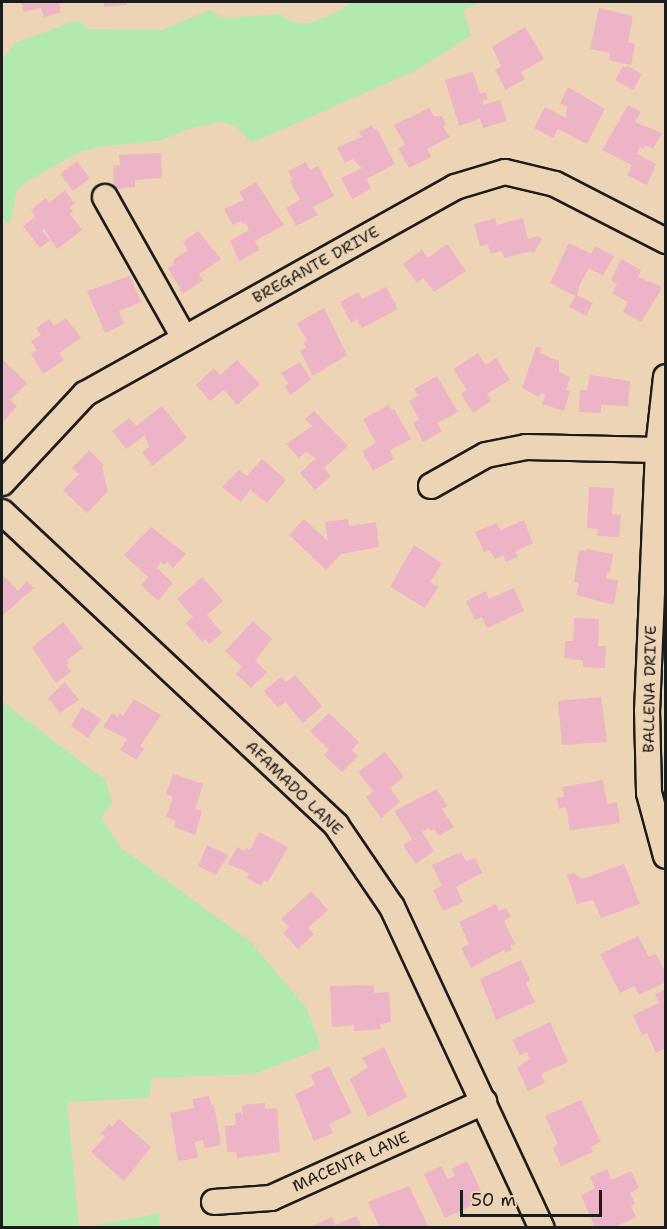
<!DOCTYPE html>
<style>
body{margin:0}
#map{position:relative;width:667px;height:1229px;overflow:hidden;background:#edd4b5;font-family:"Shantell Sans",sans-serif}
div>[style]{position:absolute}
.green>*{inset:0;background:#b2e9ac}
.building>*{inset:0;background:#edb4c7}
.roads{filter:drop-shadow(2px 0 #1c1c1c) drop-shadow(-2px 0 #1c1c1c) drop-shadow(0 2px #1c1c1c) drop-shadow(0 -2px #1c1c1c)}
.minor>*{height:24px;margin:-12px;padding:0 12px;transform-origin:12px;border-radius:12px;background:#edd4b5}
span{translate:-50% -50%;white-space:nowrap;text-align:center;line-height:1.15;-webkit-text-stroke:6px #edd4b5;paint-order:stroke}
.street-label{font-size:16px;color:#1c1c1c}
.frame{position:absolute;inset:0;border:3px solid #1c1c1c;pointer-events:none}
.scale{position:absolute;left:460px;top:1190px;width:142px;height:27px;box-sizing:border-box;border:3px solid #1c1c1c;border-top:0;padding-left:8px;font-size:18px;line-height:21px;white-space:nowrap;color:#1c1c1c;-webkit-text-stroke:4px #edd4b5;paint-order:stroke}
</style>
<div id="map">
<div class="green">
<i style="clip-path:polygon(354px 2px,483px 2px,463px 10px,471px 35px,419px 69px,251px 143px,236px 126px,220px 122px,191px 128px,162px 140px,99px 147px,77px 153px,26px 182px,16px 193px,10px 225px,2px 217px,2px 59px,15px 43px,78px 20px,88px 29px,162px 30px,210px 10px,224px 18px,280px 14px,291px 22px,310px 23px,329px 16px)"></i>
<i style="clip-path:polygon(3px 702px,106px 781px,112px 803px,101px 817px,120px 847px,251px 942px,307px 1009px,321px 1048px,254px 1074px,152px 1078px,149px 1098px,67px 1102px,79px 1227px,2px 1227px)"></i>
<i style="clip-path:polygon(160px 1213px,159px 1227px,86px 1227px)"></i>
</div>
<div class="building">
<i style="clip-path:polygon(21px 2px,59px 2px,61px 12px,44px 17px,41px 8px,24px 12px)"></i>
<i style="clip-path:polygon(104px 2px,126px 2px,127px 5px,104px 7px)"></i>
<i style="clip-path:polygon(599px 8px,633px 16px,628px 42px,635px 44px,631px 65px,609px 60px,610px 53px,590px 49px)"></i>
<i style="clip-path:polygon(525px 27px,544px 59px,521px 72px,525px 79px,506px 90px,495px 70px,501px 66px,492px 47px)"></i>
<i style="clip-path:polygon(623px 66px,625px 68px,627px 66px,642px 74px,633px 90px,615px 80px)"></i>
<i style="clip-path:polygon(473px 72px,480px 94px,485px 92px,488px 99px,482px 101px,483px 105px,500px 100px,507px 121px,483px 128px,480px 119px,459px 126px,445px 80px)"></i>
<i style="clip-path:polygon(568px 87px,605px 109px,587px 144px,558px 129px,553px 138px,534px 128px,545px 107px,566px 118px,567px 107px,560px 103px)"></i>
<i style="clip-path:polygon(628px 105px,641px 112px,635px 122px,662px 133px,653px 149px,645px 145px,644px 149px,640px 147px,637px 154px,656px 164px,647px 185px,627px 175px,632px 165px,602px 150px)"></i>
<i style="clip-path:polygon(429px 108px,434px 116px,442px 116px,446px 125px,443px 127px,450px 137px,427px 149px,431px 157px,409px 168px,398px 148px,405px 145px,394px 125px)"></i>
<i style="clip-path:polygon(372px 125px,374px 130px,377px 129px,395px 164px,366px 179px,371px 189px,352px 199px,341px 178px,362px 168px,353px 159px,345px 163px,337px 147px,362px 137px,359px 132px)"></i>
<i style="clip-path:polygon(161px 153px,162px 178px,135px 180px,135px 187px,114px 189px,113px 166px,120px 165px,119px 155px)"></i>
<i style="clip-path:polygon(77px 161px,90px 178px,73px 191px,60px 174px)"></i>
<i style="clip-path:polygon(306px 162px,310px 170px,318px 166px,334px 196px,313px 207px,318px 215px,296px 226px,286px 208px,300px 200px,290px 181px,293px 180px,288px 171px)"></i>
<i style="clip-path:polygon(256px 182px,284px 225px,255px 241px,260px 250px,239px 261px,230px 241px,249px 230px,246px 223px,242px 224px,241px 221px,233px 225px,224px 209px,244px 200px,239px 192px)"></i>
<i style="clip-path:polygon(65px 190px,75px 204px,70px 207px,73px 211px,70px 214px,82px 230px,57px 249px,44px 229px,42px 230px,50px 240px,40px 248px,23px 226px,35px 217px,31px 210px,46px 198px,49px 203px)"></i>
<i style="clip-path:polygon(495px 218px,497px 225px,523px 218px,528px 239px,538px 236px,542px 239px,534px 253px,531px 251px,504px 258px,502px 251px,490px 254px,488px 244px,480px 246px,474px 224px)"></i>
<i style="clip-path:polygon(198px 231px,221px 259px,199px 274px,203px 280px,183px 294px,168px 268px,174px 264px,173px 260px,188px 250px,183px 242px)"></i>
<i style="clip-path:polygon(569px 243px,591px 254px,595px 246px,614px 256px,603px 276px,589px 268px,580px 284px,577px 295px,593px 303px,586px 316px,569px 307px,575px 296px,550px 283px)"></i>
<i style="clip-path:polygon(447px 244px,466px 271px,434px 292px,423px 278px,417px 283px,403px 264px,422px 250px,428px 258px)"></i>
<i style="clip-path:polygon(621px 259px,641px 270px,638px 277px,660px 286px,661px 290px,641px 322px,623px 312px,628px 302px,612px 293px,617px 284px,611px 280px)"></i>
<i style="clip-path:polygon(130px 276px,141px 302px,119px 311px,124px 324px,105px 333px,87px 291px)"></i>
<i style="clip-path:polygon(386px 287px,398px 309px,362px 328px,357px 319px,351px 323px,340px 302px,358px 292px,362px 299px)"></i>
<i style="clip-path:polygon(324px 308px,347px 355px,313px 376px,300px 351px,306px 347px,303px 343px,307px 341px,297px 323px)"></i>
<i style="clip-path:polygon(66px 318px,81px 338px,59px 353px,64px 360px,43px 374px,31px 354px,37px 350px,31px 341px,41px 335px,36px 328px,49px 319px,54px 326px)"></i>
<i style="clip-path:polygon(536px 347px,542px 348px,540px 353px,559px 361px,559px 372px,570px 377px,566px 390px,570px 391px,564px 411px,542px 404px,545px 395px,541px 393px,539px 397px,522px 388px)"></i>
<i style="clip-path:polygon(478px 353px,486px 365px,496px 358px,510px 380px,487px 394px,491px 401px,473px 413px,461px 394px,467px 390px,453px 369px)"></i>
<i style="clip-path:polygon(2px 359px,27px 383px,10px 400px,17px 406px,2px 423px)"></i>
<i style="clip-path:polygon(237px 360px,260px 384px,237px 405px,224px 390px,210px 401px,196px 385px,214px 368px,220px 375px)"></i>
<i style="clip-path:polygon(300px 362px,311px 380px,290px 395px,285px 386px,289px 384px,281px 373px)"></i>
<i style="clip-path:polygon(590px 375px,630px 381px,628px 406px,601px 405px,601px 413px,579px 412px,580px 390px,587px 390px)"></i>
<i style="clip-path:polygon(437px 376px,458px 412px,437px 423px,442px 431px,423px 442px,413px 423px,419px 419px,409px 401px,418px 396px,414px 389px)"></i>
<i style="clip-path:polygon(389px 405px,392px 410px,394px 409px,411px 439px,390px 450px,394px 459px,373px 471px,362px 451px,376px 443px,363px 419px)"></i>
<i style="clip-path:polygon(162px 406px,187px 438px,152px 466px,142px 452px,149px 447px,145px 435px,126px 449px,112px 431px,129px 418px,136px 426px)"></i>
<i style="clip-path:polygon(314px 411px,348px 446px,324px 468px,331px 476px,315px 490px,300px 473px,316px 458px,306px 452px,299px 458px,286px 444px,312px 426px,305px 419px)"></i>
<i style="clip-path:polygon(89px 450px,104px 465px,102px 467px,108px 491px,87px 513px,63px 490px,79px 474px,72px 468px)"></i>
<i style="clip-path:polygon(262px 459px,286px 480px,267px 503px,250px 490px,241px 502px,222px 487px,239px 470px,247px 476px)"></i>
<i style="clip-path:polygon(589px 487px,614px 488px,612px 514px,621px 515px,619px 537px,597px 536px,598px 529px,587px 528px)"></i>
<i style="clip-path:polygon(304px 519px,328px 541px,325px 522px,348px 519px,349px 526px,376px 522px,379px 547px,341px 554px,326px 570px,289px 535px)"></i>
<i style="clip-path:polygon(524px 520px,533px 543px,516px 551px,518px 557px,506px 562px,503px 555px,495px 559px,489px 550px,484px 552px,475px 532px,497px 523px,500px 530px)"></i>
<i style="clip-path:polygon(151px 527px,186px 554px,173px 568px,167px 562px,164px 565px,161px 562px,157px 568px,173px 583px,158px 601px,141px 585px,148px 577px,124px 555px)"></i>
<i style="clip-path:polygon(414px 545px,442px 563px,430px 582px,438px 587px,425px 608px,390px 587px)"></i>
<i style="clip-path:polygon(586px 549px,613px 554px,610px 573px,607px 572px,606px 579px,618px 580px,614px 605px,576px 595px,579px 583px,574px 582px,579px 550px,586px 551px)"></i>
<i style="clip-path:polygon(2px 574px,18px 591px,27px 581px,34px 588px,2px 616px)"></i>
<i style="clip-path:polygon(202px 577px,223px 601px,207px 615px,222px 633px,209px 644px,205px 639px,202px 642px,186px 623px,193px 617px,177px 599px)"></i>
<i style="clip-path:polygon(514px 588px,524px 611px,487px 628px,482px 617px,475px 620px,466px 601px,486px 591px,489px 599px)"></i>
<i style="clip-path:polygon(574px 618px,599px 619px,598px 646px,606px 646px,605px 668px,583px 667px,583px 660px,564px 658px,565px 641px,573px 641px)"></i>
<i style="clip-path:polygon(253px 621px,272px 639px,255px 661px,267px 672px,251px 688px,236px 674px,242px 667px,225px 651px)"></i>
<i style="clip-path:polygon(63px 622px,83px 648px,67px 660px,69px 663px,66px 665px,71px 672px,56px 683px,32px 647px)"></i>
<i style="clip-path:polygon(295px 675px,322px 706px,303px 723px,285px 702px,278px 708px,264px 691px,281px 677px,286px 682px)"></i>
<i style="clip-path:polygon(65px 682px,79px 700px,60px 713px,48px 698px)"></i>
<i style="clip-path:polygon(601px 697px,607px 742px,562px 745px,558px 701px)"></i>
<i style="clip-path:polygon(134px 699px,161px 715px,140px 746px,144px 749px,137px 760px,120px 750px,127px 739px,103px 727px,112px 713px,117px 717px,120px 713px,123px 716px)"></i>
<i style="clip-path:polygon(82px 707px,101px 719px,88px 738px,71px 726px)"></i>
<i style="clip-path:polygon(329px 713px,359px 742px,352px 750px,358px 756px,342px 772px,324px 755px,329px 750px,310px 731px)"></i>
<i style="clip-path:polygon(385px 752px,404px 777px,390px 788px,400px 802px,381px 818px,366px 797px,373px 791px,358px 772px)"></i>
<i style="clip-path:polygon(173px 774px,203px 784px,195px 809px,202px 811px,195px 835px,174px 827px,176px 820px,166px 817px,173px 797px,166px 794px)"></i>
<i style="clip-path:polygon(603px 780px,607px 804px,617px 802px,620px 823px,570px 830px,566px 807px,559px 809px,557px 798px,564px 797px,562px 787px)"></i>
<i style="clip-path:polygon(437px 789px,447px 806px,442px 809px,454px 827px,439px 836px,434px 829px,431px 831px,429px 828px,422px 832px,434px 851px,415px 864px,403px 845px,412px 839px,394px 811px)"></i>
<i style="clip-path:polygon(259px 832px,288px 847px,268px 882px,264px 880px,261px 886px,247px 878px,249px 873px,228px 864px,237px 847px,245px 851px,246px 848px,250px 850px)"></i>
<i style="clip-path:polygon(207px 845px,228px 855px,216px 875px,198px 866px)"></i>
<i style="clip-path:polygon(461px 852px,466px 861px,475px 858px,482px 873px,456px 887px,463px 902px,443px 911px,433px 890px,442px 886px,432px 865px)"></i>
<i style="clip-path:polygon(624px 864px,640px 904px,601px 918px,593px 900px,577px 904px,567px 875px,573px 873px,582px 879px)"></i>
<i style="clip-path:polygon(311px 891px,328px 910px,308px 928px,314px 934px,298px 949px,283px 933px,289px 927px,281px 919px)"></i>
<i style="clip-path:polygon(496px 904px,499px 911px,506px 908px,511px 917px,504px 921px,515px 944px,510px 946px,512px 950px,505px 953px,504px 950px,471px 968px,461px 948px,469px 944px,459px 922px)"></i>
<i style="clip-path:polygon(638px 936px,649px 957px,656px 954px,666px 973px,666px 982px,639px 995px,634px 986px,620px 993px,600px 954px)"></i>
<i style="clip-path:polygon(521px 960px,530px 980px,526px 983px,535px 1002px,496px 1020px,480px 979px)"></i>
<i style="clip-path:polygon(374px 985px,374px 993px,389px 992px,391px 1022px,380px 1024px,381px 1029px,354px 1031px,354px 1025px,332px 1027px,330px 986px)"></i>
<i style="clip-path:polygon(666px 989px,666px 1048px,656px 1053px,647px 1033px,642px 1035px,633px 1015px,659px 1003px,655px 994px)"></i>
<i style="clip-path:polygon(550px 1022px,568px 1062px,541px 1074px,545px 1083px,528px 1091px,517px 1067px,530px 1059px,527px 1052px,520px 1055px,512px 1040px)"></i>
<i style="clip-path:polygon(384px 1047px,407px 1097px,368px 1117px,350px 1079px,368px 1067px,362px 1058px)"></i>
<i style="clip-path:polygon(329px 1066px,352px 1113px,329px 1124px,333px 1133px,314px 1141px,295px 1094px,315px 1085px,310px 1075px)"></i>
<i style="clip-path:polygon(209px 1096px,211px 1105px,214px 1105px,221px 1145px,204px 1148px,203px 1140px,195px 1142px,198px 1158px,178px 1161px,170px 1113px,194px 1108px,192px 1099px)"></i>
<i style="clip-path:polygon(581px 1100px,601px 1142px,591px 1147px,593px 1152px,561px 1166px,553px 1148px,558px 1144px,545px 1116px)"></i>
<i style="clip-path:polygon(265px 1103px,265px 1109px,277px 1108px,280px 1152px,237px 1158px,237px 1152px,227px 1152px,225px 1126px,236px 1125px,235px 1113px,241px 1112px,243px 1116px,242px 1105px)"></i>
<i style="clip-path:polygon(119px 1119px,151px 1147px,124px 1181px,91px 1152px,105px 1137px,101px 1133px,109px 1124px,112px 1127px)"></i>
<i style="clip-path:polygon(467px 1161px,485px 1199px,445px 1218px,424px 1174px,441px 1166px,448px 1179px,455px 1176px,452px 1169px)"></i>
<i style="clip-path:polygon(607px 1169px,611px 1180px,631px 1171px,639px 1188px,630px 1193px,635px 1204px,631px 1206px,636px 1217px,613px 1228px,595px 1228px,581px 1195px,595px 1188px,590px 1177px)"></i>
<i style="clip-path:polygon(409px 1186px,428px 1226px,380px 1228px,368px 1202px)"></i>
<i style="clip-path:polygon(357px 1216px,362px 1228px,308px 1228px,332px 1217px,335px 1225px)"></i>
</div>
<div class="roads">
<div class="minor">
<i style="left:105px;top:197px;width:162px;rotate:60.7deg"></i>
<i style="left:666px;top:377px;width:73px;rotate:96.3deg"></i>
<i style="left:658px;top:450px;width:260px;rotate:92.4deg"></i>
<i style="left:647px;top:710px;width:83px;rotate:88.6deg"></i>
<i style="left:649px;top:793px;width:65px;rotate:74.9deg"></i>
<i style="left:2px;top:483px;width:122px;rotate:-47deg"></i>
<i style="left:85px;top:394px;width:424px;rotate:-29.2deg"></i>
<i style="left:455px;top:187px;width:52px;rotate:-16.7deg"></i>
<i style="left:505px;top:172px;width:51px;rotate:13.5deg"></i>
<i style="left:555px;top:184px;width:125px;rotate:27.2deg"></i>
<i style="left:431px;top:486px;width:63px;rotate:-29.4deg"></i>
<i style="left:486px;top:455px;width:41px;rotate:-11.3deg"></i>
<i style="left:526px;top:447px;width:132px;rotate:1.3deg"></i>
<i style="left:2px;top:512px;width:458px;rotate:43.1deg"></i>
<i style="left:336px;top:825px;width:99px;rotate:55.7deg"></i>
<i style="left:392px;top:907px;width:354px;rotate:65deg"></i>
<i style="left:214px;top:1202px;width:57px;rotate:-4deg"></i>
<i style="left:271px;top:1198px;width:234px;rotate:-24.3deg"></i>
</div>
</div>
<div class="street-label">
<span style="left:316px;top:265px;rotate:-29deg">BREGANTE DRIVE</span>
<span style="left:650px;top:689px;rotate:-89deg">BALLENA DRIVE</span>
<span style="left:294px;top:788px;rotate:44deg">AFAMADO LANE</span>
<span style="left:351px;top:1162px;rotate:-24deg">MACENTA LANE</span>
</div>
<div class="frame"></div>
<div class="scale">50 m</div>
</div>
